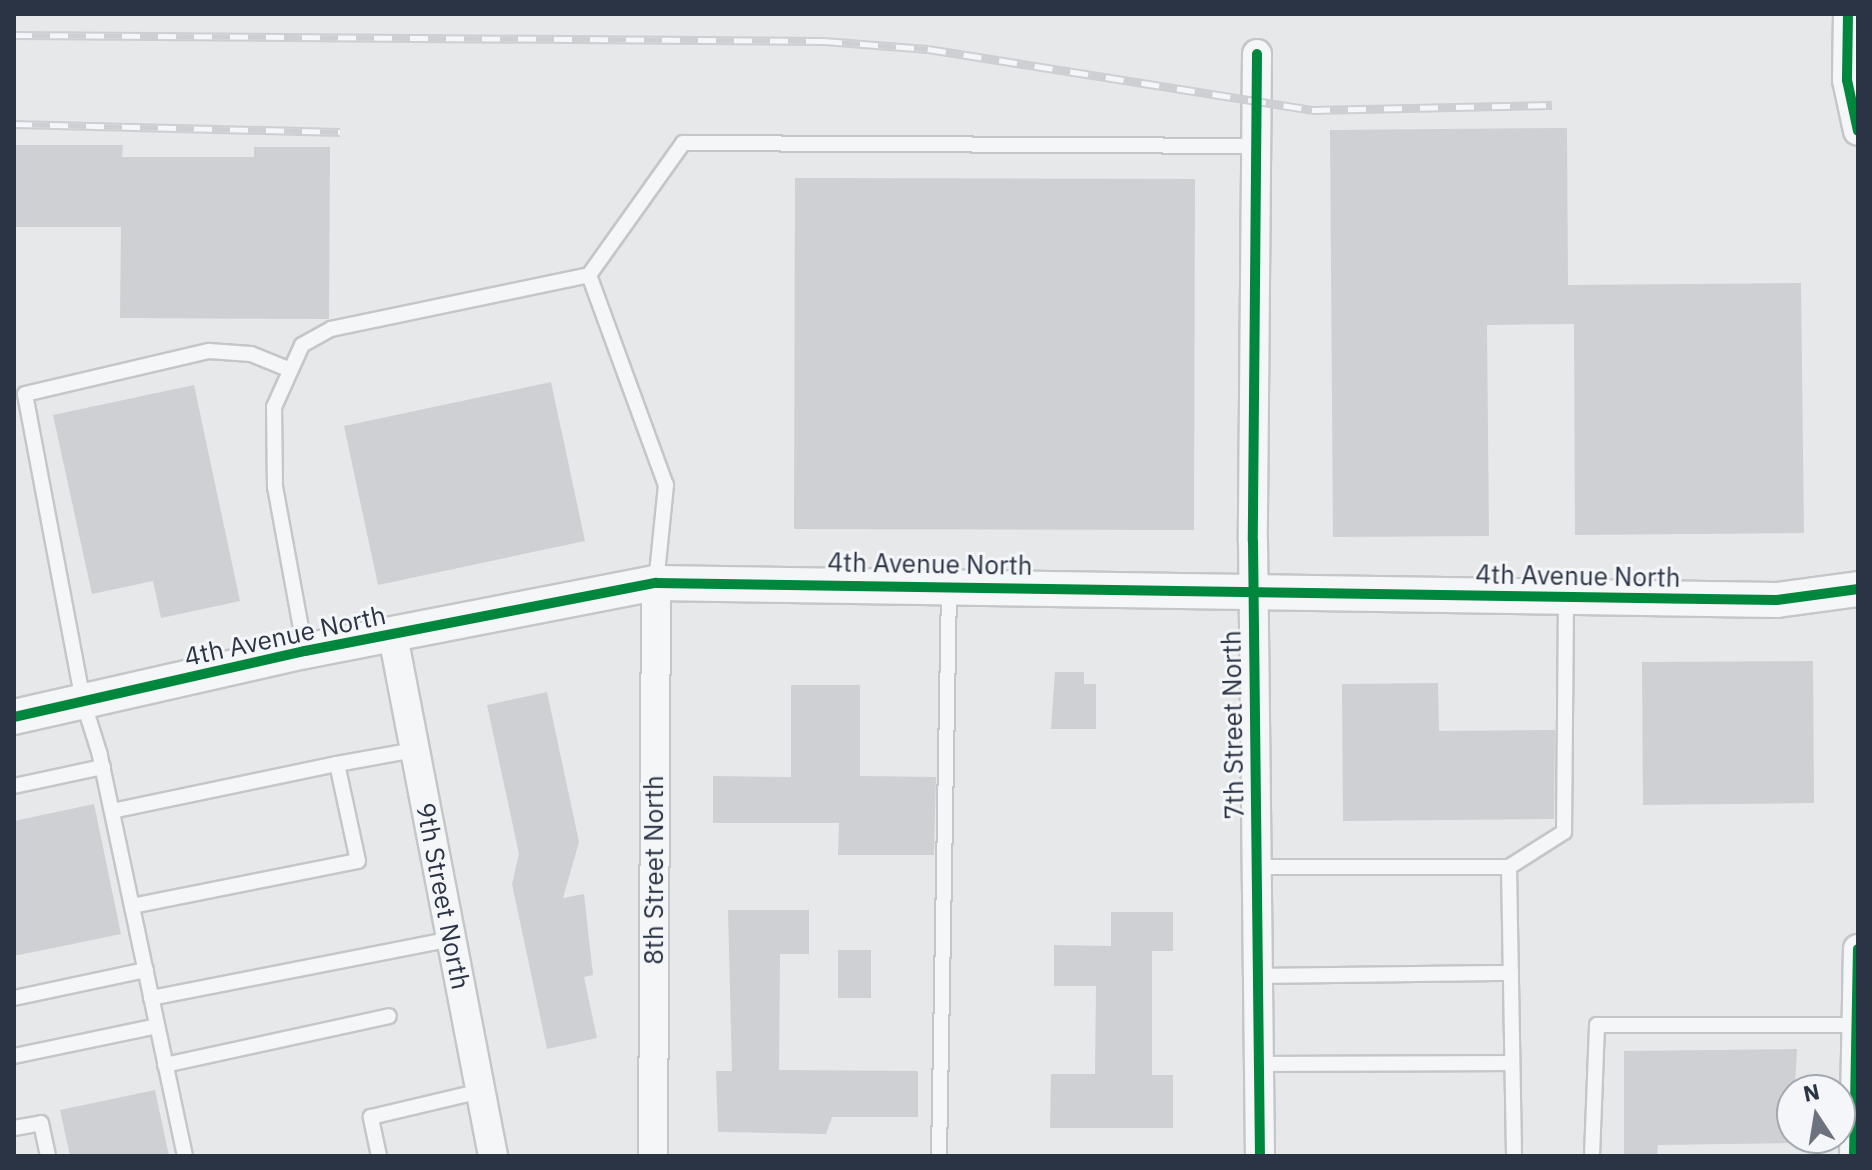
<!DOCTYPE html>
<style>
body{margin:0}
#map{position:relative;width:1872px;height:1170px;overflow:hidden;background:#e6e8ea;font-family:"IBM Plex Sans",sans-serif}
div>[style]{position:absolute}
.building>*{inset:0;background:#ced0d3}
.roads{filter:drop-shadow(2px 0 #c4c6c8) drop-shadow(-2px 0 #c4c6c8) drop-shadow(0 2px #c4c6c8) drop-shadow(0 -2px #c4c6c8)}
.service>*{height:14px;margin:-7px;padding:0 7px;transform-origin:7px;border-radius:7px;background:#f5f6f7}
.minor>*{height:28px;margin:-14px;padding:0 14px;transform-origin:14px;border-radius:14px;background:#f5f6f7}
.tertiary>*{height:34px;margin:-17px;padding:0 17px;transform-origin:17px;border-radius:17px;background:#f5f6f7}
.rail>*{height:9px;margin-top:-4.5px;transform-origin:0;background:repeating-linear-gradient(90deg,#f4f6f9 0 18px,#cecfd2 0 36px);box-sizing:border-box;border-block:2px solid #cecfd2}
.cycleway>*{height:10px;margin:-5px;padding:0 5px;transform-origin:5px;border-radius:5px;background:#00873e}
span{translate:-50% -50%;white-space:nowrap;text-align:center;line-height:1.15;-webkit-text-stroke:6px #f4f6f9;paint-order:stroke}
.street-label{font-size:26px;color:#2b3445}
.frame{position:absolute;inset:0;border:16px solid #2b3445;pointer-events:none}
.north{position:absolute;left:1776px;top:1074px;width:80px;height:80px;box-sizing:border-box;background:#f4f6f9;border:2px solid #a4a8b1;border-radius:50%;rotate:348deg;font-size:22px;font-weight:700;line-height:32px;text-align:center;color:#2b3445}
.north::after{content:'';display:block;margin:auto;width:28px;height:36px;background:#6c737f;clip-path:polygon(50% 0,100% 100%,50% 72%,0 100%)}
</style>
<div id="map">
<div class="building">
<i style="clip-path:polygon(1567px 128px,1568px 285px,1801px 283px,1804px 533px,1575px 535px,1574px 324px,1487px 325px,1489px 536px,1333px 537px,1330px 130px)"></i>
<i style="clip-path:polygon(14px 145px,123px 145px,122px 157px,254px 157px,254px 147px,330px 147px,329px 319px,120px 318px,121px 227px,14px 227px)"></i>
<i style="clip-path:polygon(795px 178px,1195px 179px,1194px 530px,794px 529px)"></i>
<i style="clip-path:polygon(551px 382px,585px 541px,378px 585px,344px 426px)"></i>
<i style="clip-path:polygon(194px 385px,240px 601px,161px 618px,153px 581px,92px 594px,53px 415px)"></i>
<i style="clip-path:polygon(1813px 661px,1814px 803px,1643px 805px,1642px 662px)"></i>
<i style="clip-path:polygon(1055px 672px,1084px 672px,1084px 684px,1096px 684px,1096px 729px,1051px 729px)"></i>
<i style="clip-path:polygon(1438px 683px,1439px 731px,1555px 730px,1554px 819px,1343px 821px,1342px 684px)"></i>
<i style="clip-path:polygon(791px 685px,860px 685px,860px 776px,936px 777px,934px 855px,838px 855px,839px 823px,713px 823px,713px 776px,791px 777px)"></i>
<i style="clip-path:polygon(547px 692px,579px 842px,563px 898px,584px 894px,593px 975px,584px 977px,597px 1038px,547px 1049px,512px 884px,519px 854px,487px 705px)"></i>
<i style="clip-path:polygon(94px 804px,121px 934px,14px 956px,14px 821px)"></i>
<i style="clip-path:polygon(728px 910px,809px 910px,809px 954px,780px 954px,779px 1070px,918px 1071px,918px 1117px,832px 1117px,826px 1134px,718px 1132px,716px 1071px,732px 1071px)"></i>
<i style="clip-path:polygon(1111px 912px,1173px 912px,1173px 951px,1152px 951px,1152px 1075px,1173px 1075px,1173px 1128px,1050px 1128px,1051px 1074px,1095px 1074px,1096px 986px,1054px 986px,1054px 945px,1111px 946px)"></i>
<i style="clip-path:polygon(838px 950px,871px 950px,871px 998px,838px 998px)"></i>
<i style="clip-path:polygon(1797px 1049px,1792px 1143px,1658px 1145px,1657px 1156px,1624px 1156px,1624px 1051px)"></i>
<i style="clip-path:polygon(155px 1090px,169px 1156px,70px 1156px,60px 1110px)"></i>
</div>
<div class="roads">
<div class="service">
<i style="left:589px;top:275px;width:224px;rotate:69.9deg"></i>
<i style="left:666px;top:485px;width:99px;rotate:95.8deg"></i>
<i style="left:305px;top:650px;width:166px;rotate:-100.4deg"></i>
<i style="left:275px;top:487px;width:80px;rotate:-90.7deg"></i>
<i style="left:274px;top:407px;width:68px;rotate:-65.7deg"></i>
<i style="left:302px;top:345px;width:33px;rotate:-29deg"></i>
<i style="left:331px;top:329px;width:264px;rotate:-11.8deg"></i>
<i style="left:589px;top:275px;width:162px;rotate:-54.5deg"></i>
<i style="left:683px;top:143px;width:571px;rotate:0.3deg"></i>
<i style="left:14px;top:786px;width:91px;rotate:-12.1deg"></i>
<i style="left:112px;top:811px;width:230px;rotate:-11.8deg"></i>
<i style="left:1258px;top:867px;width:251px"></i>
<i style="left:1509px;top:867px;width:289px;rotate:89deg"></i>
<i style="left:1509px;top:867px;width:65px;rotate:-32.5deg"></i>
<i style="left:1564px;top:832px;width:235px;rotate:-89.5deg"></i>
<i style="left:132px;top:906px;width:230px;rotate:-11.3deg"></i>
<i style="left:358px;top:861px;width:99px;rotate:-102.2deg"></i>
<i style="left:337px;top:764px;width:78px;rotate:-10.3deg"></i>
<i style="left:1261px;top:976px;width:250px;rotate:-0.7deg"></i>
<i style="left:14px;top:998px;width:135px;rotate:-12deg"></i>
<i style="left:151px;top:998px;width:306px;rotate:-11.1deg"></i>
<i style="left:14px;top:1056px;width:146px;rotate:-11.8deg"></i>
<i style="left:1261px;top:1064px;width:251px;rotate:-0.2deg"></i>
<i style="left:165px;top:1065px;width:229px;rotate:-12.3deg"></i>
<i style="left:14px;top:1128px;width:27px;rotate:-10deg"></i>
<i style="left:41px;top:1123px;width:34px;rotate:78deg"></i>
<i style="left:185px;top:1156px;width:410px;rotate:-102deg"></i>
<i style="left:100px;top:755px;width:57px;rotate:-107.5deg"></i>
<i style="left:83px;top:701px;width:312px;rotate:-100.7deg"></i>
<i style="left:25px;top:394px;width:189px;rotate:-13.2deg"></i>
<i style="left:209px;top:351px;width:42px;rotate:4.1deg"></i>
<i style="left:251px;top:354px;width:40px;rotate:22deg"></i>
<i style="left:379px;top:1156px;width:40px;rotate:-102deg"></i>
<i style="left:371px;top:1117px;width:113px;rotate:-13.3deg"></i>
<i style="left:939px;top:1156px;width:570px;rotate:-88.99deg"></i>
<i style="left:1592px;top:1156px;width:131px;rotate:-87.8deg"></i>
<i style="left:1597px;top:1025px;width:259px"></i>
</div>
<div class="minor">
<i style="left:1848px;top:14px;width:66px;rotate:90.9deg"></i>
<i style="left:1847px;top:80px;width:52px;rotate:77.8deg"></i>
<i style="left:1257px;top:54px;width:487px;rotate:90.5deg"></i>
<i style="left:1253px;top:541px;width:615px;rotate:89.35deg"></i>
<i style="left:393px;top:636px;width:530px;rotate:79.11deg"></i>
<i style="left:653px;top:1156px;width:573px;rotate:-89.7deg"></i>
<i style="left:1854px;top:1156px;width:207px;rotate:-88.9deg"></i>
</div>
<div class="tertiary">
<i style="left:14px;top:717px;width:298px;rotate:-12.8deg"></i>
<i style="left:305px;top:651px;width:358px;rotate:-11deg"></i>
<i style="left:656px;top:583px;width:1121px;rotate:0.87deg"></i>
<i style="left:1777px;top:600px;width:82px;rotate:-7.7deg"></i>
</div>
</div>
<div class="rail">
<i style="left:14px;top:35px;width:810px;rotate:0.42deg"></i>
<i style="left:824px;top:41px;width:104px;rotate:4.4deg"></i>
<i style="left:928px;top:49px;width:389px;rotate:9deg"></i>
<i style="left:1312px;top:110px;width:240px;rotate:-1.2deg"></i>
<i style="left:14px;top:124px;width:326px;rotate:1.4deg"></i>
</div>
<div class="cycleway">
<i style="left:1848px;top:14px;width:66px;rotate:90.9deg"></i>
<i style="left:1847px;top:80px;width:52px;rotate:77.8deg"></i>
<i style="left:1257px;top:54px;width:487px;rotate:90.5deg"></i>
<i style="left:1253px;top:541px;width:615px;rotate:89.35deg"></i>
<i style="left:14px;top:717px;width:298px;rotate:-12.8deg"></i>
<i style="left:305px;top:651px;width:358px;rotate:-11deg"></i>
<i style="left:656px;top:583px;width:1121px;rotate:0.87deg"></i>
<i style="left:1777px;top:600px;width:82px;rotate:-7.7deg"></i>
<i style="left:1854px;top:1156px;width:207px;rotate:-88.9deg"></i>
</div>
<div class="street-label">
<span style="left:930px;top:564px;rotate:1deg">4th Avenue North</span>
<span style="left:1578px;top:576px;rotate:1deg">4th Avenue North</span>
<span style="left:285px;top:636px;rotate:-12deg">4th Avenue North</span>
<span style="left:1233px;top:725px;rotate:-91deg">7th Street North</span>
<span style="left:654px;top:870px;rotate:-90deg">8th Street North</span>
<span style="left:443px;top:896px;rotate:79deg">9th Street North</span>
</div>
<div class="frame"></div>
<div class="north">N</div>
</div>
